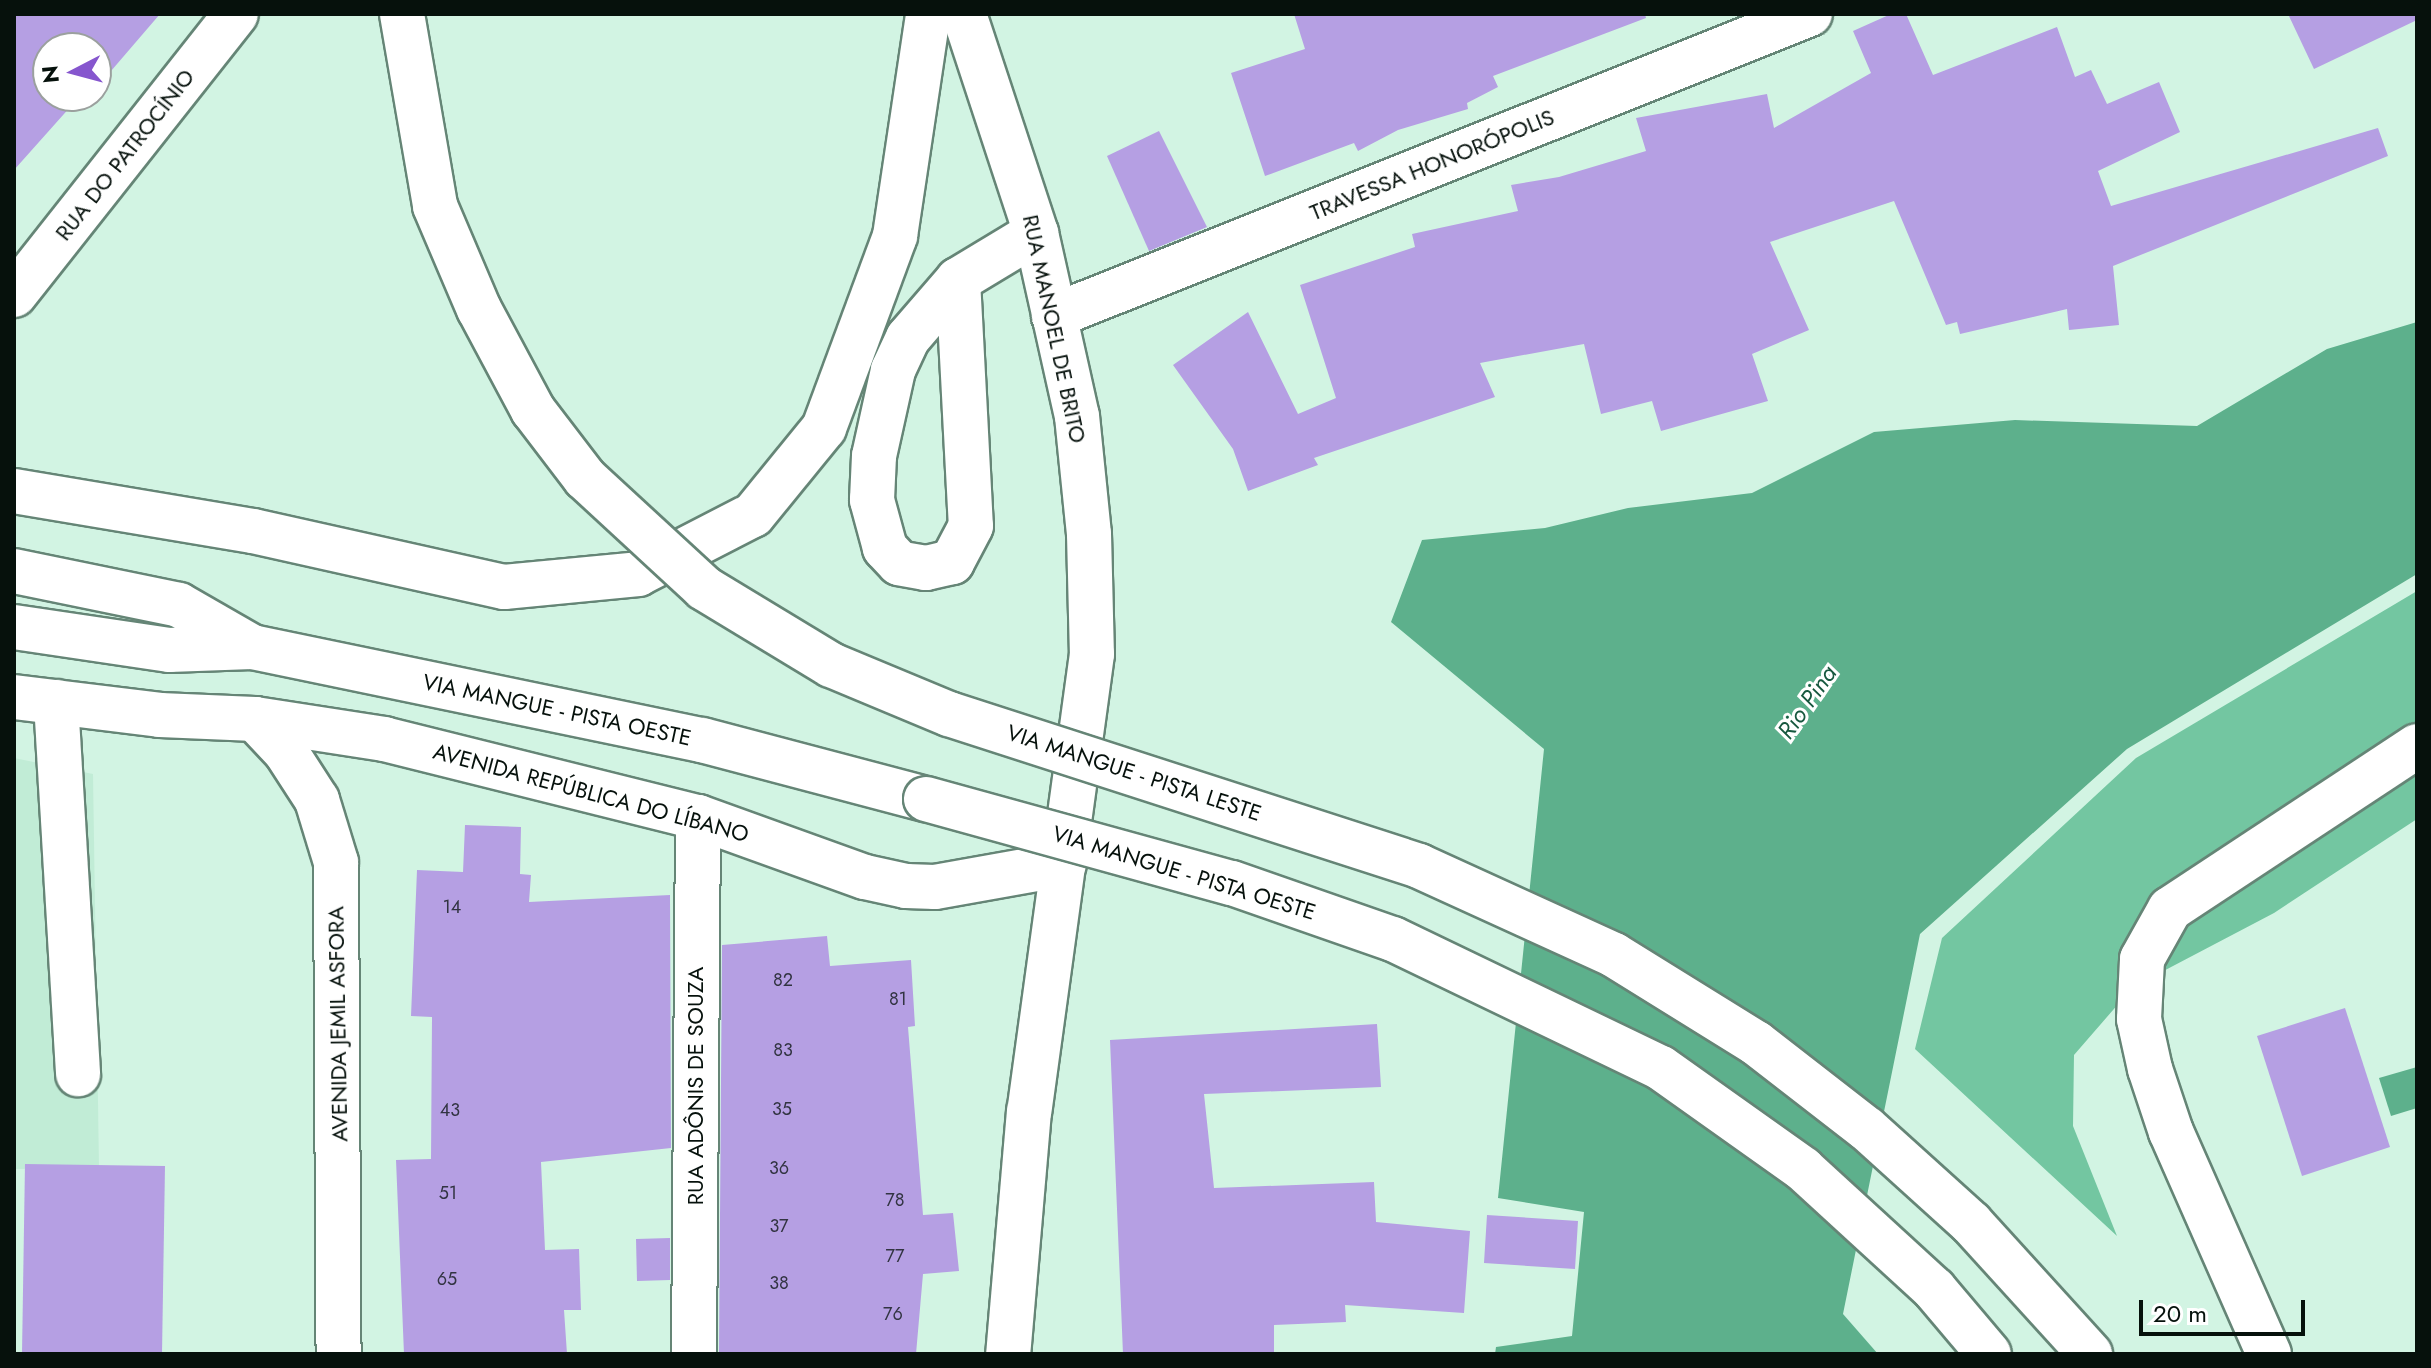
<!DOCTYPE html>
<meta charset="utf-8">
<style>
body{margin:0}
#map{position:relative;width:2431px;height:1368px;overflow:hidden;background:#d2f4e3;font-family:Jost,sans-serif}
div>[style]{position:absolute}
.built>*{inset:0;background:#c1ecd6}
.forest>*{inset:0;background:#73c6a1}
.water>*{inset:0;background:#5db08c}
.building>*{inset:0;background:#b59fe3}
.roads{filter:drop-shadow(2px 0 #658576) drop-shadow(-2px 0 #658576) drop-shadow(0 2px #658576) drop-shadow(0 -2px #658576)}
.minor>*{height:44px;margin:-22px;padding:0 22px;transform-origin:22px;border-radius:22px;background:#fff}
.major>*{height:44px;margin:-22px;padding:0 22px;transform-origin:22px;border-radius:22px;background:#fff}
.bridges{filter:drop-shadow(2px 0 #658576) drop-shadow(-2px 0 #658576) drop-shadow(0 2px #658576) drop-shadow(0 -2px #658576)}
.major-bridge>*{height:44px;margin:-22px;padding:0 22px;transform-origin:22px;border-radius:22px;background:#fff}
span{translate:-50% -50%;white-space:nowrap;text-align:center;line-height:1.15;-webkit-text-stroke:6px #fff;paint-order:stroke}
.number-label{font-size:18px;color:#323442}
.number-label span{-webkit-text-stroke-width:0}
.street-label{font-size:22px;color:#06110c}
.water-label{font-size:24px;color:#17583f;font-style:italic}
.frame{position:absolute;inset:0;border:16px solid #06110c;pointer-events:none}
.north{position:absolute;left:32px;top:32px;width:80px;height:80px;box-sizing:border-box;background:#fff;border:2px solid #9ba09e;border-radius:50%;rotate:264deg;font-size:22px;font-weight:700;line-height:32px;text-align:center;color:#06110c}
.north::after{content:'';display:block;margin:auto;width:28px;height:36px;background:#8656ce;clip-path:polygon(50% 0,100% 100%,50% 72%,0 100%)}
.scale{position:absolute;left:2139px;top:1300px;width:166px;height:36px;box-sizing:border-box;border:4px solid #06110c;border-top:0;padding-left:10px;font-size:24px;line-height:28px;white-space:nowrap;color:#06110c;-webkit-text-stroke:6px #fff;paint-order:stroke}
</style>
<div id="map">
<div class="built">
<i style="clip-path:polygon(14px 758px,93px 774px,99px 1168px,14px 1169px)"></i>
</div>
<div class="forest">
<i style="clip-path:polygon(2417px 591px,2417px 819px,2274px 913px,2133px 987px,2074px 1055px,2073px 1126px,2117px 1236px,1915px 1049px,1942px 938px,2136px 758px)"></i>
</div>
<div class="water">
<i style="clip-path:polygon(2417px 322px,2417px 574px,2127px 749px,1920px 934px,1843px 1314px,1878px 1354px,1495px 1354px,1496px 1347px,1572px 1336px,1584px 1212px,1498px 1198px,1544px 749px,1391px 622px,1422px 540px,1545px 528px,1628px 508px,1752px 493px,1874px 432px,2015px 420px,2197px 426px,2327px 349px)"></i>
<i style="clip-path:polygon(2417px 1067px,2417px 1108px,2391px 1116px,2379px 1078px)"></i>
</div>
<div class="building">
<i style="clip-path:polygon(14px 14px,160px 14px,105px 78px,100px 74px,96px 78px,96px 48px,48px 48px,48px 96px,80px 96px,14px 170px)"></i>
<i style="clip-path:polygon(1294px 14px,1645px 14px,1646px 18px,1493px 76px,1498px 87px,1467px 103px,1468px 109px,1398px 130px,1358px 151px,1354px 143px,1265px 176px,1231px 73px,1305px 49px)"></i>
<i style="clip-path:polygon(1891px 14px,1906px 14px,1933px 75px,2057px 27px,2075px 77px,2091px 70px,2107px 104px,2159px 82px,2180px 132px,2098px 171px,2111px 206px,2378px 128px,2388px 156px,2113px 266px,2119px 325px,2069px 330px,2067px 309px,1960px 334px,1957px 322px,1946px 325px,1894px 201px,1770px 242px,1809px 330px,1752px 354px,1768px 401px,1661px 431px,1652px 401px,1601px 414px,1584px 344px,1480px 363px,1495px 397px,1314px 458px,1318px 465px,1248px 491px,1233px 449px,1173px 365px,1248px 312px,1298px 414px,1336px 398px,1300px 285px,1415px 247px,1412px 234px,1518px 211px,1511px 185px,1559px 177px,1646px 151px,1636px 118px,1767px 94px,1774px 128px,1871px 73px,1853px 31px)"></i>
<i style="clip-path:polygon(2288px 14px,2417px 14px,2417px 20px,2314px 69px)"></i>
<i style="clip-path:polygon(1159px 131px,1207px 227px,1149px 251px,1107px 156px)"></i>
<i style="clip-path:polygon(465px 825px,521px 827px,520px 874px,531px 875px,529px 902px,670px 895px,671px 1148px,541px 1162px,545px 1250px,579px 1249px,581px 1310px,564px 1310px,567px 1354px,404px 1354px,396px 1160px,431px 1159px,432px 1017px,411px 1016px,417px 870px,463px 872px)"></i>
<i style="clip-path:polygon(827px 936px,830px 966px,911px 960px,915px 1026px,908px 1027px,923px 1215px,953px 1213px,959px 1271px,923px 1274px,916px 1354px,719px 1354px,722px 945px)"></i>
<i style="clip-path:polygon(2345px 1008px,2390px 1147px,2302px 1176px,2257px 1036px)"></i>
<i style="clip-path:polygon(1377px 1024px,1381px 1087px,1204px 1094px,1214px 1188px,1374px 1182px,1376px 1222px,1470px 1231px,1464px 1313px,1345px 1305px,1346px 1322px,1274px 1325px,1274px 1354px,1123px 1354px,1110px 1040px)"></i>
<i style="clip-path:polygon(25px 1164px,165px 1166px,162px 1354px,22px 1354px)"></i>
<i style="clip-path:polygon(1487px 1215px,1578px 1221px,1575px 1269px,1484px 1263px)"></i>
<i style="clip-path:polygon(670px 1238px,670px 1280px,637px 1281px,636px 1239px)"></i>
</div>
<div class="roads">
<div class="minor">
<i style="left:964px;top:14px;width:231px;rotate:71.8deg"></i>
<i style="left:1036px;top:233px;width:188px;rotate:77.4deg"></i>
<i style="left:1077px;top:416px;width:119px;rotate:84.2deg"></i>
<i style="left:1089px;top:534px;width:120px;rotate:88.6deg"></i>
<i style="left:1092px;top:654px;width:461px;rotate:97.8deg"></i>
<i style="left:1029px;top:1111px;width:244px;rotate:94.9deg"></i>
<i style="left:958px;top:280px;width:246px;rotate:87deg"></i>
<i style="left:971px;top:526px;width:41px;rotate:117.8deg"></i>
<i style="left:952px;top:562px;width:27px;rotate:167deg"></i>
<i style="left:926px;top:568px;width:27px;rotate:-170deg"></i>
<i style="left:899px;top:563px;width:21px;rotate:-133deg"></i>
<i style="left:885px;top:548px;width:50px;rotate:-105.2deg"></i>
<i style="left:872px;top:500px;width:44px;rotate:-87.4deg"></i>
<i style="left:874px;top:456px;width:88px;rotate:-77.5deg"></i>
<i style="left:893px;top:370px;width:35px;rotate:-65deg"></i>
<i style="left:908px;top:338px;width:77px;rotate:-49.2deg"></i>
<i style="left:958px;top:280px;width:91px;rotate:-31.1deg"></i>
<i style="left:14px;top:295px;width:358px;rotate:-51.7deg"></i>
<i style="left:1054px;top:316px;width:814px;rotate:-21.78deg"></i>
<i style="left:14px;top:491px;width:242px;rotate:9.5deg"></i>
<i style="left:253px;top:531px;width:257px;rotate:12.6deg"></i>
<i style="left:504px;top:587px;width:135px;rotate:-5.5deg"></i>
<i style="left:638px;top:574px;width:129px;rotate:-27.2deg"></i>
<i style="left:753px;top:515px;width:112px;rotate:-50.8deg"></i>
<i style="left:824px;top:428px;width:205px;rotate:-69.7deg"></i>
<i style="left:895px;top:236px;width:224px;rotate:-81.5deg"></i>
<i style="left:14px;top:571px;width:168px;rotate:11.6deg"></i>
<i style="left:179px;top:605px;width:84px;rotate:29.9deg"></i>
<i style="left:14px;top:697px;width:147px;rotate:7deg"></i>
<i style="left:160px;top:715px;width:95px;rotate:2.4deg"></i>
<i style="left:255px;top:719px;width:131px;rotate:8.8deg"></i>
<i style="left:384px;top:739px;width:324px;rotate:14deg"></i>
<i style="left:698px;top:817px;width:177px;rotate:19.8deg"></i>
<i style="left:865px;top:877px;width:42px;rotate:12.4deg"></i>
<i style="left:906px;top:886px;width:29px;rotate:2deg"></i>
<i style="left:935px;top:887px;width:131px;rotate:-10.1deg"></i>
<i style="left:56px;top:702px;width:373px;rotate:86.6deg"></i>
<i style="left:255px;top:719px;width:45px;rotate:46.8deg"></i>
<i style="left:286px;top:752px;width:57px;rotate:57.1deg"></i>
<i style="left:317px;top:800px;width:65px;rotate:73deg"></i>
<i style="left:336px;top:862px;width:492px;rotate:89.7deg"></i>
<i style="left:694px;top:1354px;width:537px;rotate:-89.57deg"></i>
<i style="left:2269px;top:1354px;width:243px;rotate:-113.8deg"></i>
<i style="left:2171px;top:1132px;width:66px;rotate:-108.4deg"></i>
<i style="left:2150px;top:1069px;width:51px;rotate:-102.4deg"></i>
<i style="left:2139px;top:1019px;width:60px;rotate:-87.1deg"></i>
<i style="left:2142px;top:959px;width:57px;rotate:-60.8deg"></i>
<i style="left:2170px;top:909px;width:296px;rotate:-33.4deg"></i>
</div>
<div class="major">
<i style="left:14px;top:627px;width:157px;rotate:8.4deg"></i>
<i style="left:169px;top:650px;width:83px;rotate:-2.1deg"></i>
<i style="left:252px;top:647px;width:460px;rotate:11.7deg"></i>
<i style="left:702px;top:740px;width:232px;rotate:14.8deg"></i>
</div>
</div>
<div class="bridges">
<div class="major-bridge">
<i style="left:402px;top:14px;width:195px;rotate:80.2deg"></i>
<i style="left:435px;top:206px;width:112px;rotate:66.9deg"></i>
<i style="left:479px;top:309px;width:115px;rotate:61.9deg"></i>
<i style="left:533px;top:410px;width:86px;rotate:52.6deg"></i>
<i style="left:585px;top:478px;width:162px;rotate:42.7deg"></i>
<i style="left:704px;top:588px;width:149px;rotate:31.2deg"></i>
<i style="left:831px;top:665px;width:128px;rotate:22.6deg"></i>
<i style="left:949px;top:714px;width:494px;rotate:17.9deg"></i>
<i style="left:1419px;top:866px;width:214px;rotate:24.5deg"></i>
<i style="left:1614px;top:955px;width:167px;rotate:31.8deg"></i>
<i style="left:1756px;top:1043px;width:140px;rotate:37.8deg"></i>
<i style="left:1867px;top:1129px;width:140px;rotate:42.1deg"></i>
<i style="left:1971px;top:1223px;width:177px;rotate:47.7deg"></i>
<i style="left:926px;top:799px;width:317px;rotate:15.4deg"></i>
<i style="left:1232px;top:883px;width:170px;rotate:19.2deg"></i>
<i style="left:1393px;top:939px;width:297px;rotate:25.7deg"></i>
<i style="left:1661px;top:1068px;width:174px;rotate:35.4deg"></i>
<i style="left:1803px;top:1169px;width:178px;rotate:42.5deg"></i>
<i style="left:1934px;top:1289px;width:85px;rotate:49.8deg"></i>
</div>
</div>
<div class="number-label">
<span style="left:452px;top:907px">14</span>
<span style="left:783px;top:980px">82</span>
<span style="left:898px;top:999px">81</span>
<span style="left:783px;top:1050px">83</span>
<span style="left:782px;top:1109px">35</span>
<span style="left:450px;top:1110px">43</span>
<span style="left:779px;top:1168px">36</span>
<span style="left:448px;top:1193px">51</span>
<span style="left:895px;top:1200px">78</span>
<span style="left:779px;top:1226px">37</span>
<span style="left:895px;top:1256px">77</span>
<span style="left:447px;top:1279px">65</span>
<span style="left:779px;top:1283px">38</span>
<span style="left:893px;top:1314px">76</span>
</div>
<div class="street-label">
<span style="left:125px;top:155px;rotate:-52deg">RUA DO PATROCÍNIO</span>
<span style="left:1432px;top:165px;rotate:-22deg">TRAVESSA HONORÓPOLIS</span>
<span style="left:1054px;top:329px;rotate:78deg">RUA MANOEL DE BRITO</span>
<span style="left:557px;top:710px;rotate:12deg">VIA MANGUE - PISTA OESTE</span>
<span style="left:1134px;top:773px;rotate:18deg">VIA MANGUE - PISTA LESTE</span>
<span style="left:591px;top:793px;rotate:15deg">AVENIDA REPÚBLICA DO LÍBANO</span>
<span style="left:1184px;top:873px;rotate:17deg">VIA MANGUE - PISTA OESTE</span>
<span style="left:338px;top:1024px;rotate:-91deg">AVENIDA JEMIL ASFORA</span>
<span style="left:696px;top:1086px;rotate:-90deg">RUA ADÔNIS DE SOUZA</span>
</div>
<div class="water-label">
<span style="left:1807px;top:702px;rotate:-55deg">Rio Pina</span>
</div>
<div class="frame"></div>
<div class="north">N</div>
<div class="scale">20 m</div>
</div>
